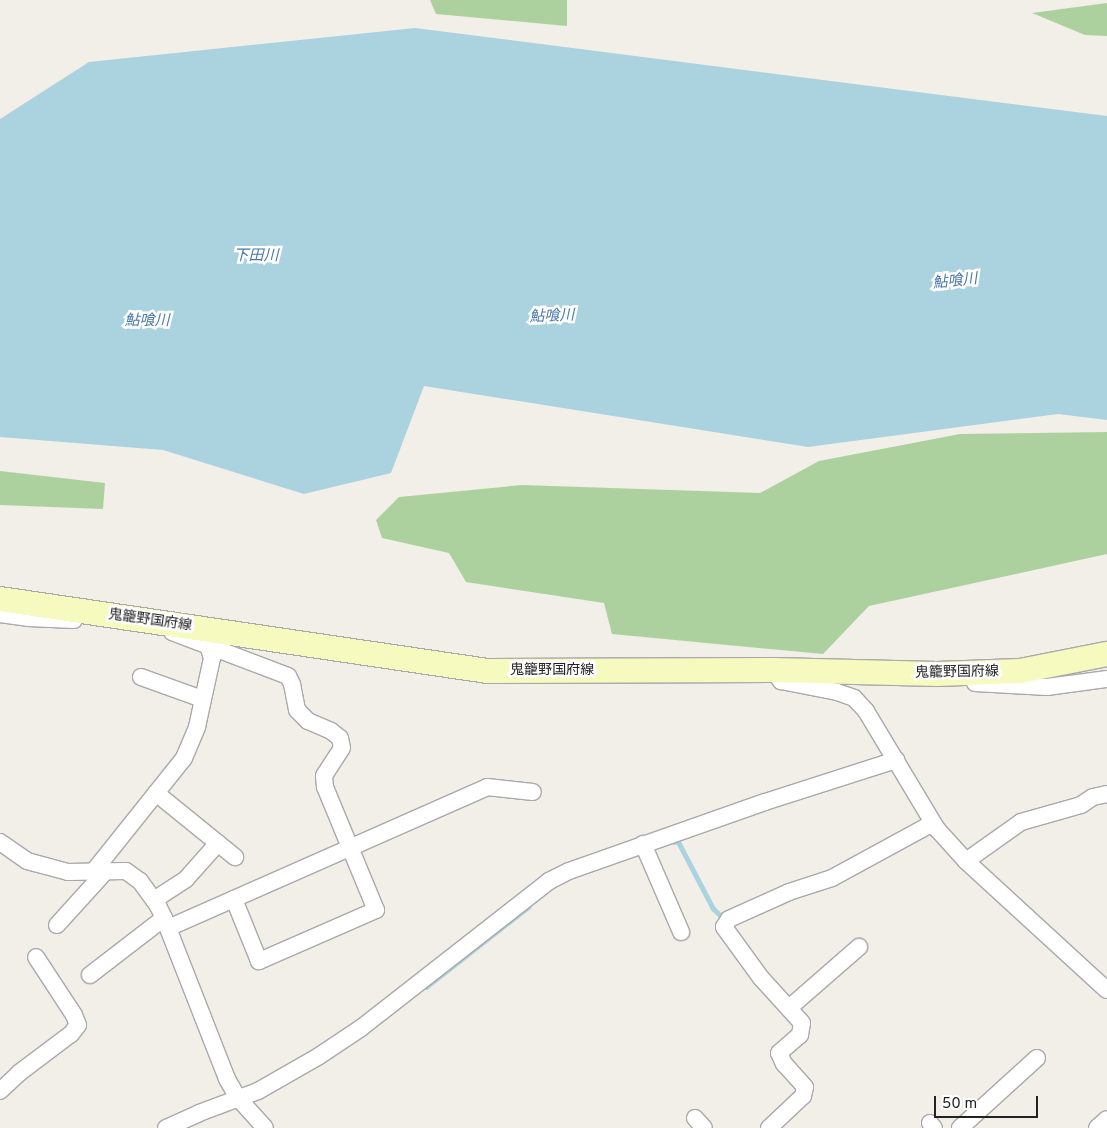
<!DOCTYPE html>
<meta charset="utf-8">
<style>
body{margin:0}
#map{position:relative;width:1107px;height:1128px;overflow:hidden;background:#f2efe9;font-family:Overpass,"Noto Sans JP",sans-serif}
div>[style]{position:absolute}
.forest>*{inset:0;background:#add19e}
.water>*{inset:0;background:#aad3df}
.stream>*{height:4.5px;margin:-2.25px;padding:0 2.25px;transform-origin:2.25px;border-radius:2.25px;background:#aad3df}
.roads{filter:drop-shadow(1px 0 #a9a9a9) drop-shadow(-1px 0 #a9a9a9) drop-shadow(0 1px #a9a9a9) drop-shadow(0 -1px #a9a9a9)}
.minor>*{height:16px;margin:-8px;padding:0 8px;transform-origin:8px;border-radius:8px;background:#fff}
.secondary>*{height:24px;margin:-12px;padding:0 12px;transform-origin:12px;border-radius:12px;background:#f7fabf}
span{translate:-50% -50%;white-space:nowrap;text-align:center;line-height:1.15;-webkit-text-stroke:5px #fff;paint-order:stroke}
.street-label{font-size:14px;color:#222}
.water-label{font-size:15px;color:#4a7aab;font-style:italic}
.scale{position:absolute;left:934px;top:1096px;width:104px;height:22px;box-sizing:border-box;border:2px solid #222;border-top:0;padding-left:6px;font-size:15px;line-height:18px;white-space:nowrap;color:#222;-webkit-text-stroke:4px #fff;paint-order:stroke}
</style>
<div id="map">
<div class="forest">
<i style="clip-path:polygon(430px 0,567px 0,567px 26px,436px 14px)"></i>
<i style="clip-path:polygon(1107px 3px,1107px 36px,1085px 35px,1032px 13px)"></i>
<i style="clip-path:polygon(1107px 432px,1107px 554px,869px 606px,823px 654px,612px 634px,604px 603px,466px 582px,449px 553px,382px 538px,376px 520px,399px 497px,522px 485px,760px 493px,819px 461px,960px 434px)"></i>
<i style="clip-path:polygon(0 471px,105px 483px,103px 509px,0 505px)"></i>
</div>
<div class="water">
<i style="clip-path:polygon(415px 28px,1107px 116px,1107px 420px,1058px 414px,808px 447px,424px 386px,391px 473px,304px 494px,163px 450px,0 437px,0 119px,89px 62px)"></i>
</div>
<div class="stream">
<i style="left:674px;top:842px;width:4px;rotate:-14deg"></i>
<i style="left:678px;top:841px;width:76px;rotate:62.4deg"></i>
<i style="left:713px;top:908px;width:10px;rotate:45deg"></i>
<i style="left:720px;top:915px;width:9px;rotate:-21deg"></i>
<i style="left:426px;top:987px;width:130px;rotate:-38.1deg"></i>
</div>
<div class="roads">
<div class="minor">
<i style="left:0;top:614px;width:28px;rotate:8deg"></i>
<i style="left:28px;top:618px;width:46px;rotate:2.5deg"></i>
<i style="left:172px;top:632px;width:124px;rotate:20.8deg"></i>
<i style="left:288px;top:676px;width:9px;rotate:63deg"></i>
<i style="left:292px;top:684px;width:26px;rotate:79deg"></i>
<i style="left:297px;top:710px;width:16px;rotate:45deg"></i>
<i style="left:308px;top:721px;width:25px;rotate:23deg"></i>
<i style="left:331px;top:731px;width:11px;rotate:38deg"></i>
<i style="left:340px;top:738px;width:10px;rotate:79deg"></i>
<i style="left:342px;top:748px;width:33px;rotate:123deg"></i>
<i style="left:324px;top:776px;width:11px;rotate:85deg"></i>
<i style="left:325px;top:787px;width:133px;rotate:67.5deg"></i>
<i style="left:376px;top:910px;width:128px;rotate:156.4deg"></i>
<i style="left:259px;top:961px;width:67px;rotate:-112deg"></i>
<i style="left:773px;top:670px;width:14px;rotate:54deg"></i>
<i style="left:781px;top:681px;width:57px;rotate:11.1deg"></i>
<i style="left:837px;top:692px;width:18px;rotate:19deg"></i>
<i style="left:854px;top:698px;width:18px;rotate:47deg"></i>
<i style="left:866px;top:711px;width:138px;rotate:59deg"></i>
<i style="left:937px;top:829px;width:43px;rotate:47.8deg"></i>
<i style="left:966px;top:861px;width:191px;rotate:42.5deg"></i>
<i style="left:141px;top:677px;width:65px;rotate:19.8deg"></i>
<i style="left:975px;top:683px;width:72px;rotate:3.2deg"></i>
<i style="left:1047px;top:687px;width:61px;rotate:-7.6deg"></i>
<i style="left:156px;top:793px;width:102px;rotate:39deg"></i>
<i style="left:0;top:842px;width:33px;rotate:35deg"></i>
<i style="left:27px;top:861px;width:42px;rotate:15deg"></i>
<i style="left:68px;top:872px;width:58px;rotate:-1deg"></i>
<i style="left:126px;top:871px;width:17px;rotate:36deg"></i>
<i style="left:140px;top:881px;width:31px;rotate:54deg"></i>
<i style="left:158px;top:906px;width:13px;rotate:63deg"></i>
<i style="left:164px;top:918px;width:173px;rotate:68.6deg"></i>
<i style="left:227px;top:1079px;width:22px;rotate:60deg"></i>
<i style="left:238px;top:1098px;width:40px;rotate:48deg"></i>
<i style="left:643px;top:844px;width:96px;rotate:66.6deg"></i>
<i style="left:966px;top:861px;width:67px;rotate:-35.3deg"></i>
<i style="left:1021px;top:822px;width:62px;rotate:-15.8deg"></i>
<i style="left:1081px;top:805px;width:14px;rotate:-34deg"></i>
<i style="left:1093px;top:797px;width:14px;rotate:-12deg"></i>
<i style="left:93px;top:872px;width:146px;rotate:-51.4deg"></i>
<i style="left:184px;top:758px;width:34px;rotate:-67deg"></i>
<i style="left:197px;top:727px;width:71px;rotate:-77.7deg"></i>
<i style="left:212px;top:658px;width:13px;rotate:-108deg"></i>
<i style="left:154px;top:900px;width:38px;rotate:-33deg"></i>
<i style="left:186px;top:879px;width:48px;rotate:-48.4deg"></i>
<i style="left:57px;top:925px;width:73px;rotate:-47.8deg"></i>
<i style="left:168px;top:928px;width:349px;rotate:-23.8deg"></i>
<i style="left:487px;top:787px;width:46px;rotate:6.2deg"></i>
<i style="left:90px;top:975px;width:93px;rotate:-37.6deg"></i>
<i style="left:789px;top:1008px;width:93px;rotate:-41.1deg"></i>
<i style="left:0;top:1091px;width:26px;rotate:-43deg"></i>
<i style="left:19px;top:1073px;width:65px;rotate:-36.9deg"></i>
<i style="left:71px;top:1034px;width:11px;rotate:-52deg"></i>
<i style="left:78px;top:1025px;width:11px;rotate:-112deg"></i>
<i style="left:74px;top:1015px;width:69px;rotate:-123.2deg"></i>
<i style="left:695px;top:1118px;width:13px;rotate:48deg"></i>
<i style="left:930px;top:1123px;width:6px;rotate:51deg"></i>
<i style="left:166px;top:1128px;width:36px;rotate:-24deg"></i>
<i style="left:199px;top:1113px;width:63px;rotate:-20.4deg"></i>
<i style="left:258px;top:1091px;width:70px;rotate:-29.8deg"></i>
<i style="left:319px;top:1056px;width:50px;rotate:-33.7deg"></i>
<i style="left:361px;top:1028px;width:239px;rotate:-38deg"></i>
<i style="left:549px;top:881px;width:22px;rotate:-27deg"></i>
<i style="left:569px;top:871px;width:208px;rotate:-19.4deg"></i>
<i style="left:765px;top:802px;width:138px;rotate:-17.8deg"></i>
<i style="left:769px;top:1128px;width:47px;rotate:-43.3deg"></i>
<i style="left:803px;top:1096px;width:9px;rotate:-77deg"></i>
<i style="left:805px;top:1087px;width:31px;rotate:-132deg"></i>
<i style="left:784px;top:1064px;width:12px;rotate:-114deg"></i>
<i style="left:779px;top:1053px;width:28px;rotate:-41deg"></i>
<i style="left:800px;top:1035px;width:12px;rotate:-81deg"></i>
<i style="left:802px;top:1023px;width:61px;rotate:-132.3deg"></i>
<i style="left:761px;top:978px;width:63px;rotate:-126deg"></i>
<i style="left:724px;top:927px;width:9px;rotate:-58deg"></i>
<i style="left:729px;top:919px;width:66px;rotate:-24.2deg"></i>
<i style="left:789px;top:892px;width:45px;rotate:-18deg"></i>
<i style="left:832px;top:878px;width:115px;rotate:-28.6deg"></i>
<i style="left:960px;top:1128px;width:104px;rotate:-42.3deg"></i>
<i style="left:1097px;top:1128px;width:13px;rotate:-42deg"></i>
</div>
<div class="secondary">
<i style="left:0;top:599px;width:492px;rotate:8.4deg"></i>
<i style="left:487px;top:671px;width:286px;rotate:-0.2deg"></i>
<i style="left:773px;top:670px;width:164px;rotate:1.4deg"></i>
<i style="left:937px;top:674px;width:83px;rotate:-2.1deg"></i>
<i style="left:1020px;top:671px;width:89px;rotate:-11.1deg"></i>
</div>
</div>
<div class="street-label">
<span style="left:150px;top:621px;rotate:8deg">鬼籠野国府線</span>
<span style="left:552px;top:671px">鬼籠野国府線</span>
<span style="left:957px;top:673px;rotate:-1deg">鬼籠野国府線</span>
</div>
<div class="water-label">
<span style="left:256px;top:257px">下田川</span>
<span style="left:955px;top:282px;rotate:-6deg">鮎喰川</span>
<span style="left:552px;top:317px;rotate:-2deg">鮎喰川</span>
<span style="left:147px;top:322px">鮎喰川</span>
</div>
<div class="scale">50 m</div>
</div>
